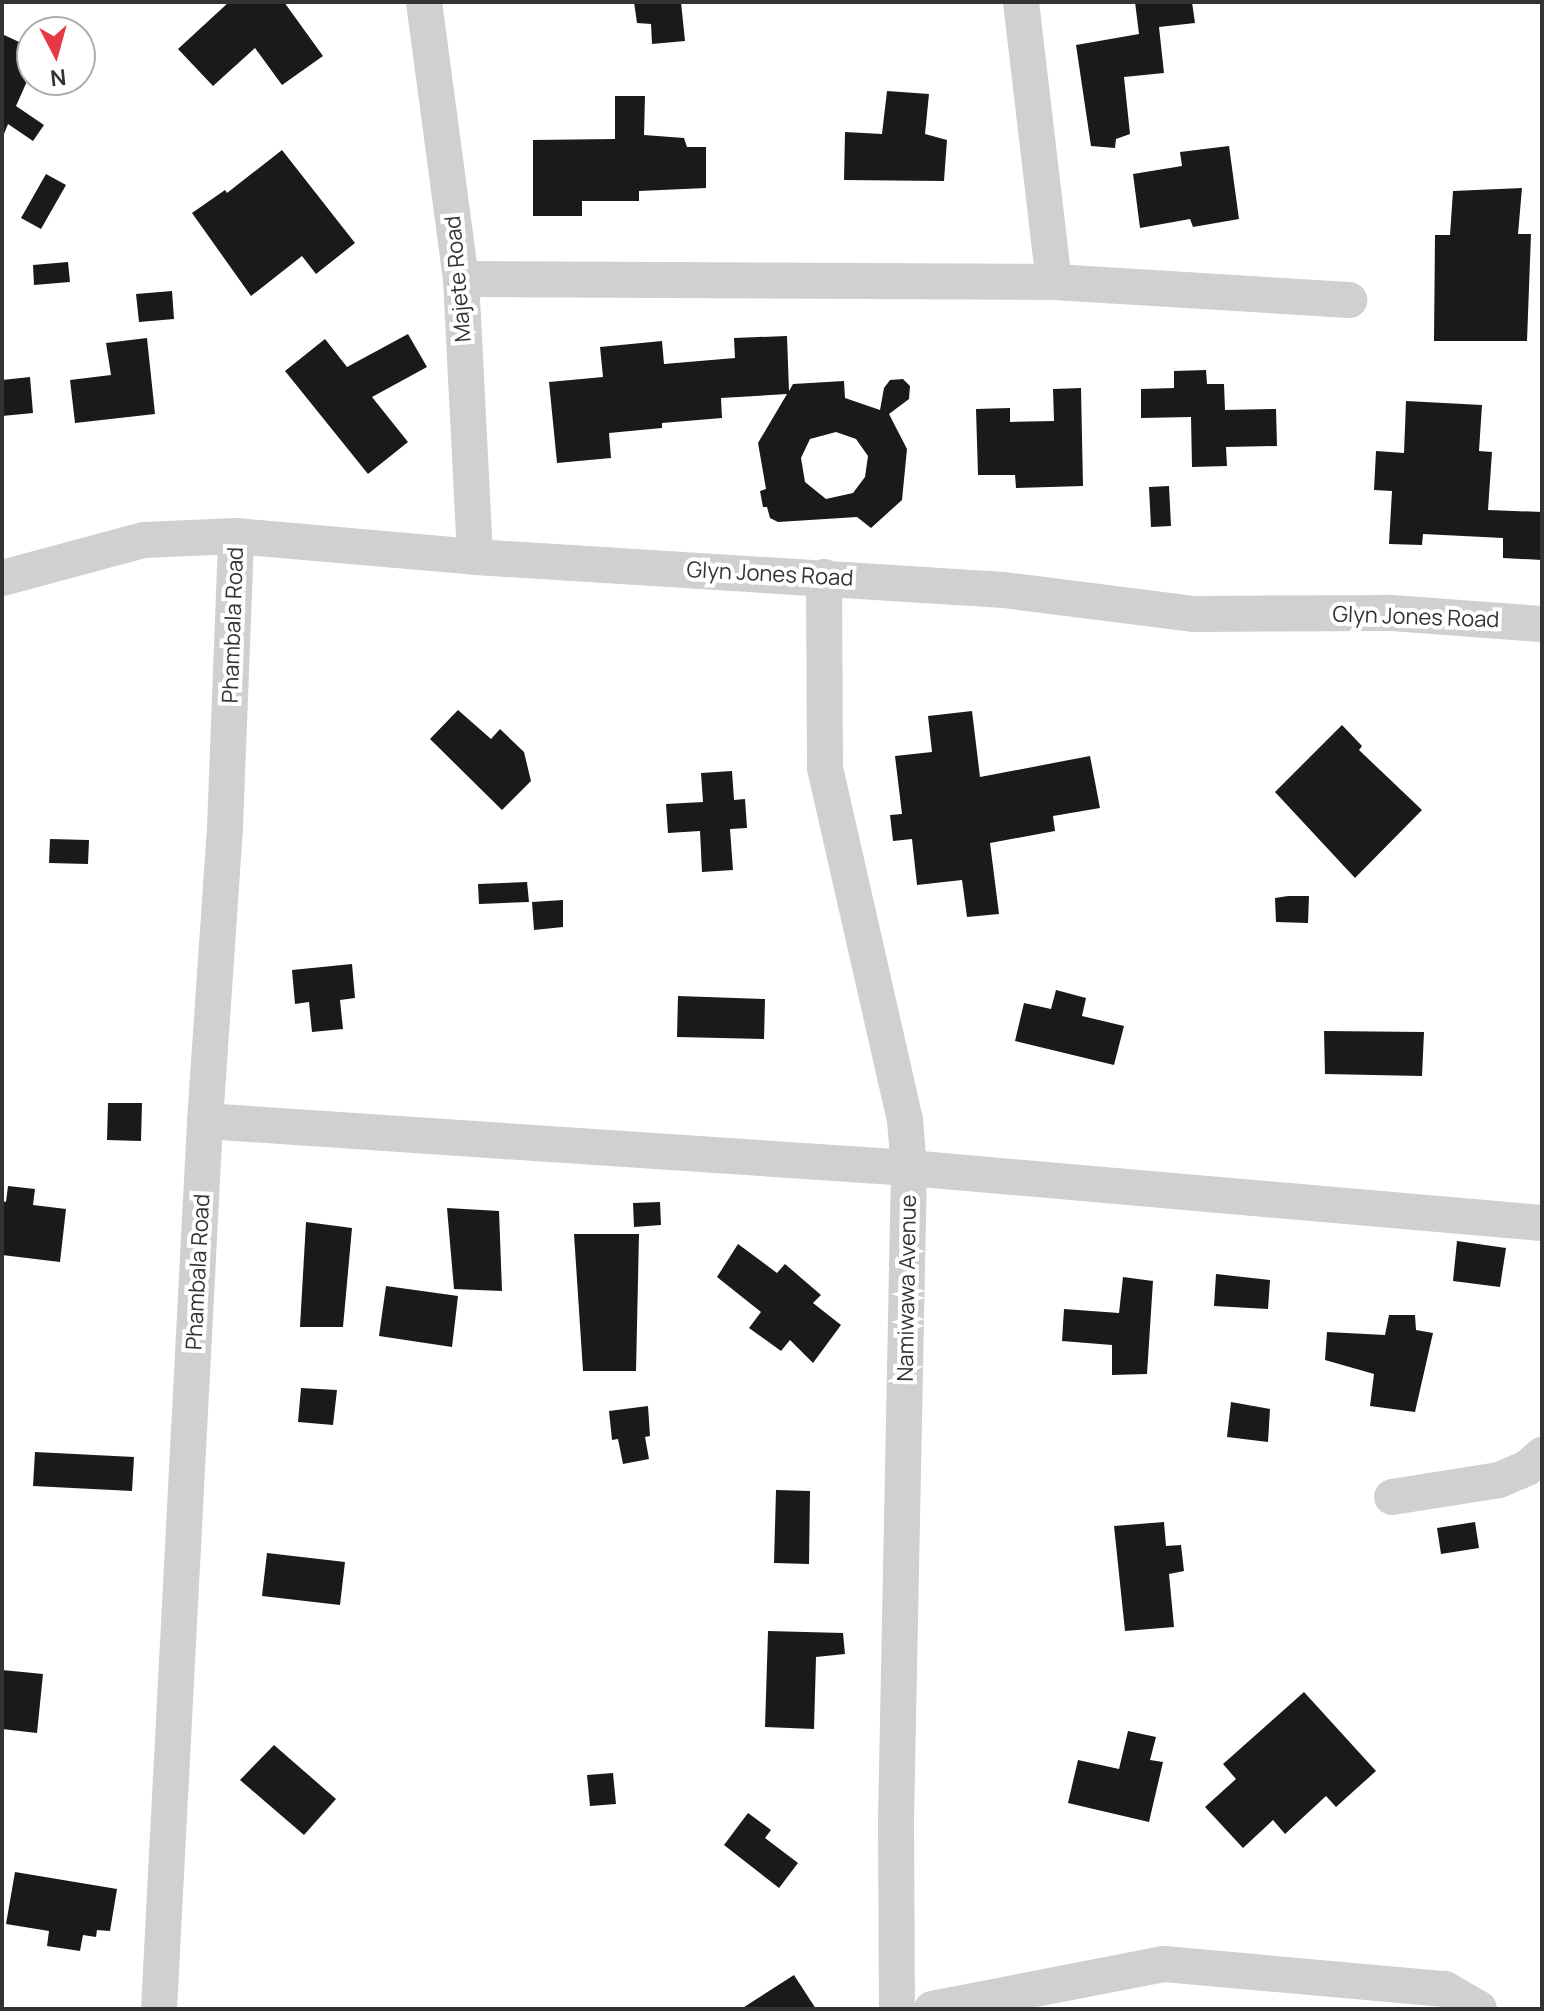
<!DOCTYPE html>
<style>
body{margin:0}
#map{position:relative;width:1544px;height:2011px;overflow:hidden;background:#fff;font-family:Manrope,sans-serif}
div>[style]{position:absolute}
.building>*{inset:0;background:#1a1a1a}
.minor>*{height:36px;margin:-18px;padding:0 18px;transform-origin:18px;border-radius:18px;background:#d0d0d0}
span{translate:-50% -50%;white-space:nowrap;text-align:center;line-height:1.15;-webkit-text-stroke:8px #fff;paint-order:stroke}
.street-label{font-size:22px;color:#333}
.frame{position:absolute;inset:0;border:4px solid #333;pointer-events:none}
.north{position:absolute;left:16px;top:16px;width:80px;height:80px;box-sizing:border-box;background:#fff;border:2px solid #adadad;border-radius:50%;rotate:174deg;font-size:22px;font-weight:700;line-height:32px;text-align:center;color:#333}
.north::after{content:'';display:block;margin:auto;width:28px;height:36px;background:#e63946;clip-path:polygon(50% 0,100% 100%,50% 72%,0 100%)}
</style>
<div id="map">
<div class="building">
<i style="clip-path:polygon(229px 2px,284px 2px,323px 56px,282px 85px,255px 48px,213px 86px,178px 49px)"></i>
<i style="clip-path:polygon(634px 2px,681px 2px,685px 41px,652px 44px,651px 24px,637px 23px)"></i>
<i style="clip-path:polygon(1135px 2px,1192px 2px,1195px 23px,1159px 27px,1164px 73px,1124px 77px,1130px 134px,1116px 139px,1115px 148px,1091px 146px,1076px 45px,1139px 34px)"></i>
<i style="clip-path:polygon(2px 34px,32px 48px,32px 70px,16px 106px,44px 125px,33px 141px,8px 124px,2px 139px)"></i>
<i style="clip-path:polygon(887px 91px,929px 94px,925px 134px,947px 140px,944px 181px,844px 180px,845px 132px,882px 134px)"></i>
<i style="clip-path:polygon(615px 96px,645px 96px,644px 135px,684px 138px,687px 147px,706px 147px,706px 188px,639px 191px,639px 201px,582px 201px,582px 216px,533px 216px,533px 140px,615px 139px)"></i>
<i style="clip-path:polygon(1229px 146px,1239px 219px,1193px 227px,1190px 219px,1140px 228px,1133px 174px,1182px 166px,1180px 152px)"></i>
<i style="clip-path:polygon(282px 150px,355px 243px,316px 274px,302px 256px,251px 296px,192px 213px,225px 190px,227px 193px)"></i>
<i style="clip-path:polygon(46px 174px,66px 185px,41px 229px,21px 218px)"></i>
<i style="clip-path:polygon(1522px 188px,1518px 234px,1531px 234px,1527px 341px,1434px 341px,1435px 235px,1450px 235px,1453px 191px)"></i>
<i style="clip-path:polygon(68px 262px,70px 282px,34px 285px,33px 265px)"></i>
<i style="clip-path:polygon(172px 291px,174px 319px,139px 322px,136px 294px)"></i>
<i style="clip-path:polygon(408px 334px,427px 367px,372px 397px,408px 442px,368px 474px,285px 371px,325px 339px,347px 367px)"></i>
<i style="clip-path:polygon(evenodd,787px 336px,789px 391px,793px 384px,844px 381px,845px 398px,880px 410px,884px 388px,890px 380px,903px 379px,910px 386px,909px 399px,889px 414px,907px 449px,902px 500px,871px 528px,857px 517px,778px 522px,770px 518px,767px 507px,763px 507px,760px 491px,766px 489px,758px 443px,787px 394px,721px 398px,722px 418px,662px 423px,662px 428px,609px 433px,611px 458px,557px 463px,549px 382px,603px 377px,600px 347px,662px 341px,664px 364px,735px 358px,734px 338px,787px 336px,836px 432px,856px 439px,868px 456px,865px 477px,853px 493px,826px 499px,805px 482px,801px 458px,810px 439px,836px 432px)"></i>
<i style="clip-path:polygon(147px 338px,155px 414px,75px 423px,70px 380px,111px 375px,106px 343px)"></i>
<i style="clip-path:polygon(1206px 370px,1207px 384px,1224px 384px,1225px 410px,1276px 409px,1277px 446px,1226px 447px,1227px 466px,1192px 467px,1191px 417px,1141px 418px,1141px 389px,1174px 388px,1174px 371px)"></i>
<i style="clip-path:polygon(30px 377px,33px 413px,2px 416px,2px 380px)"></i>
<i style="clip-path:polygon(1081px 388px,1083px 486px,1016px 488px,1015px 475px,978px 475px,976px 409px,1010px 408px,1010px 422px,1054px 421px,1053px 389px)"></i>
<i style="clip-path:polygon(1406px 401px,1482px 405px,1479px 451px,1492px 452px,1488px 510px,1542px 512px,1542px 560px,1503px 558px,1503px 538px,1423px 534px,1422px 545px,1389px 544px,1392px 491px,1374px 490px,1376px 451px,1404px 453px)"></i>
<i style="clip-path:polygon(1169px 486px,1171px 526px,1151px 527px,1149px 487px)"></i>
<i style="clip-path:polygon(458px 710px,491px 739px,500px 729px,524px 752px,531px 781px,502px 810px,430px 739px)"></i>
<i style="clip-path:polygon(972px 711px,980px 777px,1090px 756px,1100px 808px,1053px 816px,1055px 831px,990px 843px,999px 914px,967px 917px,962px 880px,917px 885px,912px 839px,893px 841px,890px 815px,902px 814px,895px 756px,932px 752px,928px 716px)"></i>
<i style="clip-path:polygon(1342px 725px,1362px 746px,1359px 750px,1422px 810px,1355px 878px,1275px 792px)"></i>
<i style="clip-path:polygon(732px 771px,734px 800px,745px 799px,747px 828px,730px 829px,733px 870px,702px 872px,700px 831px,668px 833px,666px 804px,703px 802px,701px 773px)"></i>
<i style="clip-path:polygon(50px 839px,89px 840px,88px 864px,49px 863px)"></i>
<i style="clip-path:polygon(527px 882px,529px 902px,479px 904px,478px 884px)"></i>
<i style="clip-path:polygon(1288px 896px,1309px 896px,1308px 923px,1276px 922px,1275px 898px)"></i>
<i style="clip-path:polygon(563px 900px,563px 927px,534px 930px,532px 902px)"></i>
<i style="clip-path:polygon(352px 964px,355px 998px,340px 1000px,343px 1029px,312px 1032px,309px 1002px,295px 1004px,292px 970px)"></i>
<i style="clip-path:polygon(1056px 990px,1086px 998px,1082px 1016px,1124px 1026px,1114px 1065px,1015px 1041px,1024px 1003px,1051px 1009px)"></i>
<i style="clip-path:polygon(678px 996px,765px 999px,764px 1039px,677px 1037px)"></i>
<i style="clip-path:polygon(1324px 1031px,1424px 1032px,1422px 1076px,1325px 1074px)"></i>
<i style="clip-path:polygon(108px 1103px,142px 1103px,141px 1141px,107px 1140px)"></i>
<i style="clip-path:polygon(8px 1186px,35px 1189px,33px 1205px,66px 1209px,60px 1262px,2px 1255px,2px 1201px,6px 1202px)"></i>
<i style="clip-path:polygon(660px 1202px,661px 1225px,634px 1227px,633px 1203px)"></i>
<i style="clip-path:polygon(447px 1208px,499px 1211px,502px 1291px,454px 1289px)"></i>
<i style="clip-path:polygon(306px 1222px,352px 1228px,343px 1327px,300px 1327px)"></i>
<i style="clip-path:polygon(574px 1234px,639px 1234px,636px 1371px,583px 1371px)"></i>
<i style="clip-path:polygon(1457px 1241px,1506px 1248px,1500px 1287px,1453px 1281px)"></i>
<i style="clip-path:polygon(738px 1244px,777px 1273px,785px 1264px,821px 1295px,813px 1303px,841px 1325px,813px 1363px,790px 1340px,781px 1351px,749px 1328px,761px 1312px,717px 1277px)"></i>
<i style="clip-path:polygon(1216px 1274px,1270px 1280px,1268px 1309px,1214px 1306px)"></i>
<i style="clip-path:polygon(1123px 1277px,1153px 1281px,1147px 1374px,1112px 1375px,1112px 1345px,1062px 1341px,1064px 1309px,1119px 1313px)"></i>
<i style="clip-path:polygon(386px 1286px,458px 1296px,452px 1347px,379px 1336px)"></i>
<i style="clip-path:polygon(1389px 1315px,1415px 1315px,1416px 1330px,1433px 1333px,1415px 1412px,1370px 1406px,1374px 1374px,1325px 1360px,1327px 1332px,1385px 1335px)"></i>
<i style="clip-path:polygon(301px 1388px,337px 1390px,333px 1425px,298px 1422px)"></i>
<i style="clip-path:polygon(1231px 1402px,1270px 1409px,1268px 1442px,1227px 1437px)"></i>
<i style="clip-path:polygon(648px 1406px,650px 1436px,645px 1437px,649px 1459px,623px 1464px,618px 1439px,612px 1440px,609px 1411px)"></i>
<i style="clip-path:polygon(35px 1452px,134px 1457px,132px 1491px,33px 1486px)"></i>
<i style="clip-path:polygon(776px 1490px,810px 1491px,809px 1564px,774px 1563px)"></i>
<i style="clip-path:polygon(1164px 1522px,1166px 1546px,1181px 1545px,1184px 1571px,1169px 1574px,1174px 1627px,1125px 1631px,1114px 1526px)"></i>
<i style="clip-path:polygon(1475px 1522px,1479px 1548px,1441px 1554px,1437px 1528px)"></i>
<i style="clip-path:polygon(267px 1553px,345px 1562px,340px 1605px,262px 1596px)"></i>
<i style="clip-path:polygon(768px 1631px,843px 1633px,845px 1654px,816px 1657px,814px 1729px,765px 1727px)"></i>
<i style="clip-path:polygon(2px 1670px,43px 1674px,37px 1733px,2px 1729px)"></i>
<i style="clip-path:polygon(1304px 1692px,1376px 1771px,1336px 1807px,1326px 1796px,1285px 1834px,1273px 1820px,1243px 1848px,1205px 1807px,1236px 1779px,1223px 1764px)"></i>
<i style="clip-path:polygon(1128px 1731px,1156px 1737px,1150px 1760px,1163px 1762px,1149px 1822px,1068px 1803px,1078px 1760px,1119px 1769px)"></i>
<i style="clip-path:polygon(274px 1745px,336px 1799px,304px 1835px,240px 1780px)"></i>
<i style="clip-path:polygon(613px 1773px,616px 1804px,590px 1806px,587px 1775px)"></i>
<i style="clip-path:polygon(748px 1813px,771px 1830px,765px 1838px,798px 1863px,779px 1888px,724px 1845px)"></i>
<i style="clip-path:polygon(15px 1872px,117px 1889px,110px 1931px,97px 1930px,96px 1937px,83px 1935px,80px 1951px,47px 1946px,49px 1931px,6px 1924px)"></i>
<i style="clip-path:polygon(794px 1975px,816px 2009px,741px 2009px)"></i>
</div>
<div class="minor">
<i style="left:424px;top:2px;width:279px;rotate:82.4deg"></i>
<i style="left:461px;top:279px;width:278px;rotate:87.1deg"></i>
<i style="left:1021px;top:2px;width:282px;rotate:83.3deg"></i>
<i style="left:461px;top:279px;width:593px;rotate:0.29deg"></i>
<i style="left:1054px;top:282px;width:296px;rotate:3.5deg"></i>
<i style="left:824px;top:577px;width:191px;rotate:89.7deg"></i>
<i style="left:825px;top:768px;width:361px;rotate:77.2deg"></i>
<i style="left:905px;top:1120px;width:48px;rotate:85.2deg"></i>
<i style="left:909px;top:1168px;width:655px;rotate:91.14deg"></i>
<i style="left:896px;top:1823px;width:186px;rotate:89.7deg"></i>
<i style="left:2px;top:578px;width:147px;rotate:-15deg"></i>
<i style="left:144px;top:540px;width:92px;rotate:-2.5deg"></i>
<i style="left:236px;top:536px;width:240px;rotate:5deg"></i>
<i style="left:475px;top:557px;width:530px;rotate:3.57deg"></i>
<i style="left:1004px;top:590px;width:192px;rotate:7.2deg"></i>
<i style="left:1194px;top:614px;width:198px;rotate:-0.3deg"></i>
<i style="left:1392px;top:613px;width:150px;rotate:4.2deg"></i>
<i style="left:205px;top:1121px;width:706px;rotate:3.82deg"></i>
<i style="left:909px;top:1168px;width:635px;rotate:4.97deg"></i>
<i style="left:1392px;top:1497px;width:108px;rotate:-9deg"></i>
<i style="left:1499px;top:1480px;width:30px;rotate:-23deg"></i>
<i style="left:1527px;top:1468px;width:20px;rotate:-41deg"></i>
<i style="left:159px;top:2009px;width:889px;rotate:-87.03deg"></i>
<i style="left:205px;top:1121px;width:294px;rotate:-86.1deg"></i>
<i style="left:225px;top:828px;width:292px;rotate:-87.8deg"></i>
<i style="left:932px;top:2009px;width:236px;rotate:-11deg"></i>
<i style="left:1164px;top:1964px;width:282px;rotate:5.1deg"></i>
<i style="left:1445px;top:1989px;width:39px;rotate:30deg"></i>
</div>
<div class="street-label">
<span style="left:458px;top:279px;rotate:-95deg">Majete Road</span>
<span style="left:770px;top:574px;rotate:3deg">Glyn Jones Road</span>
<span style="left:1416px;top:617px;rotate:2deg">Glyn Jones Road</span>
<span style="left:233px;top:625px;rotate:-88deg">Phambala Road</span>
<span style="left:198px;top:1272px;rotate:-87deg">Phambala Road</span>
<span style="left:907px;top:1288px;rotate:-89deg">Namiwawa Avenue</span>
</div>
<div class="frame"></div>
<div class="north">N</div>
</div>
